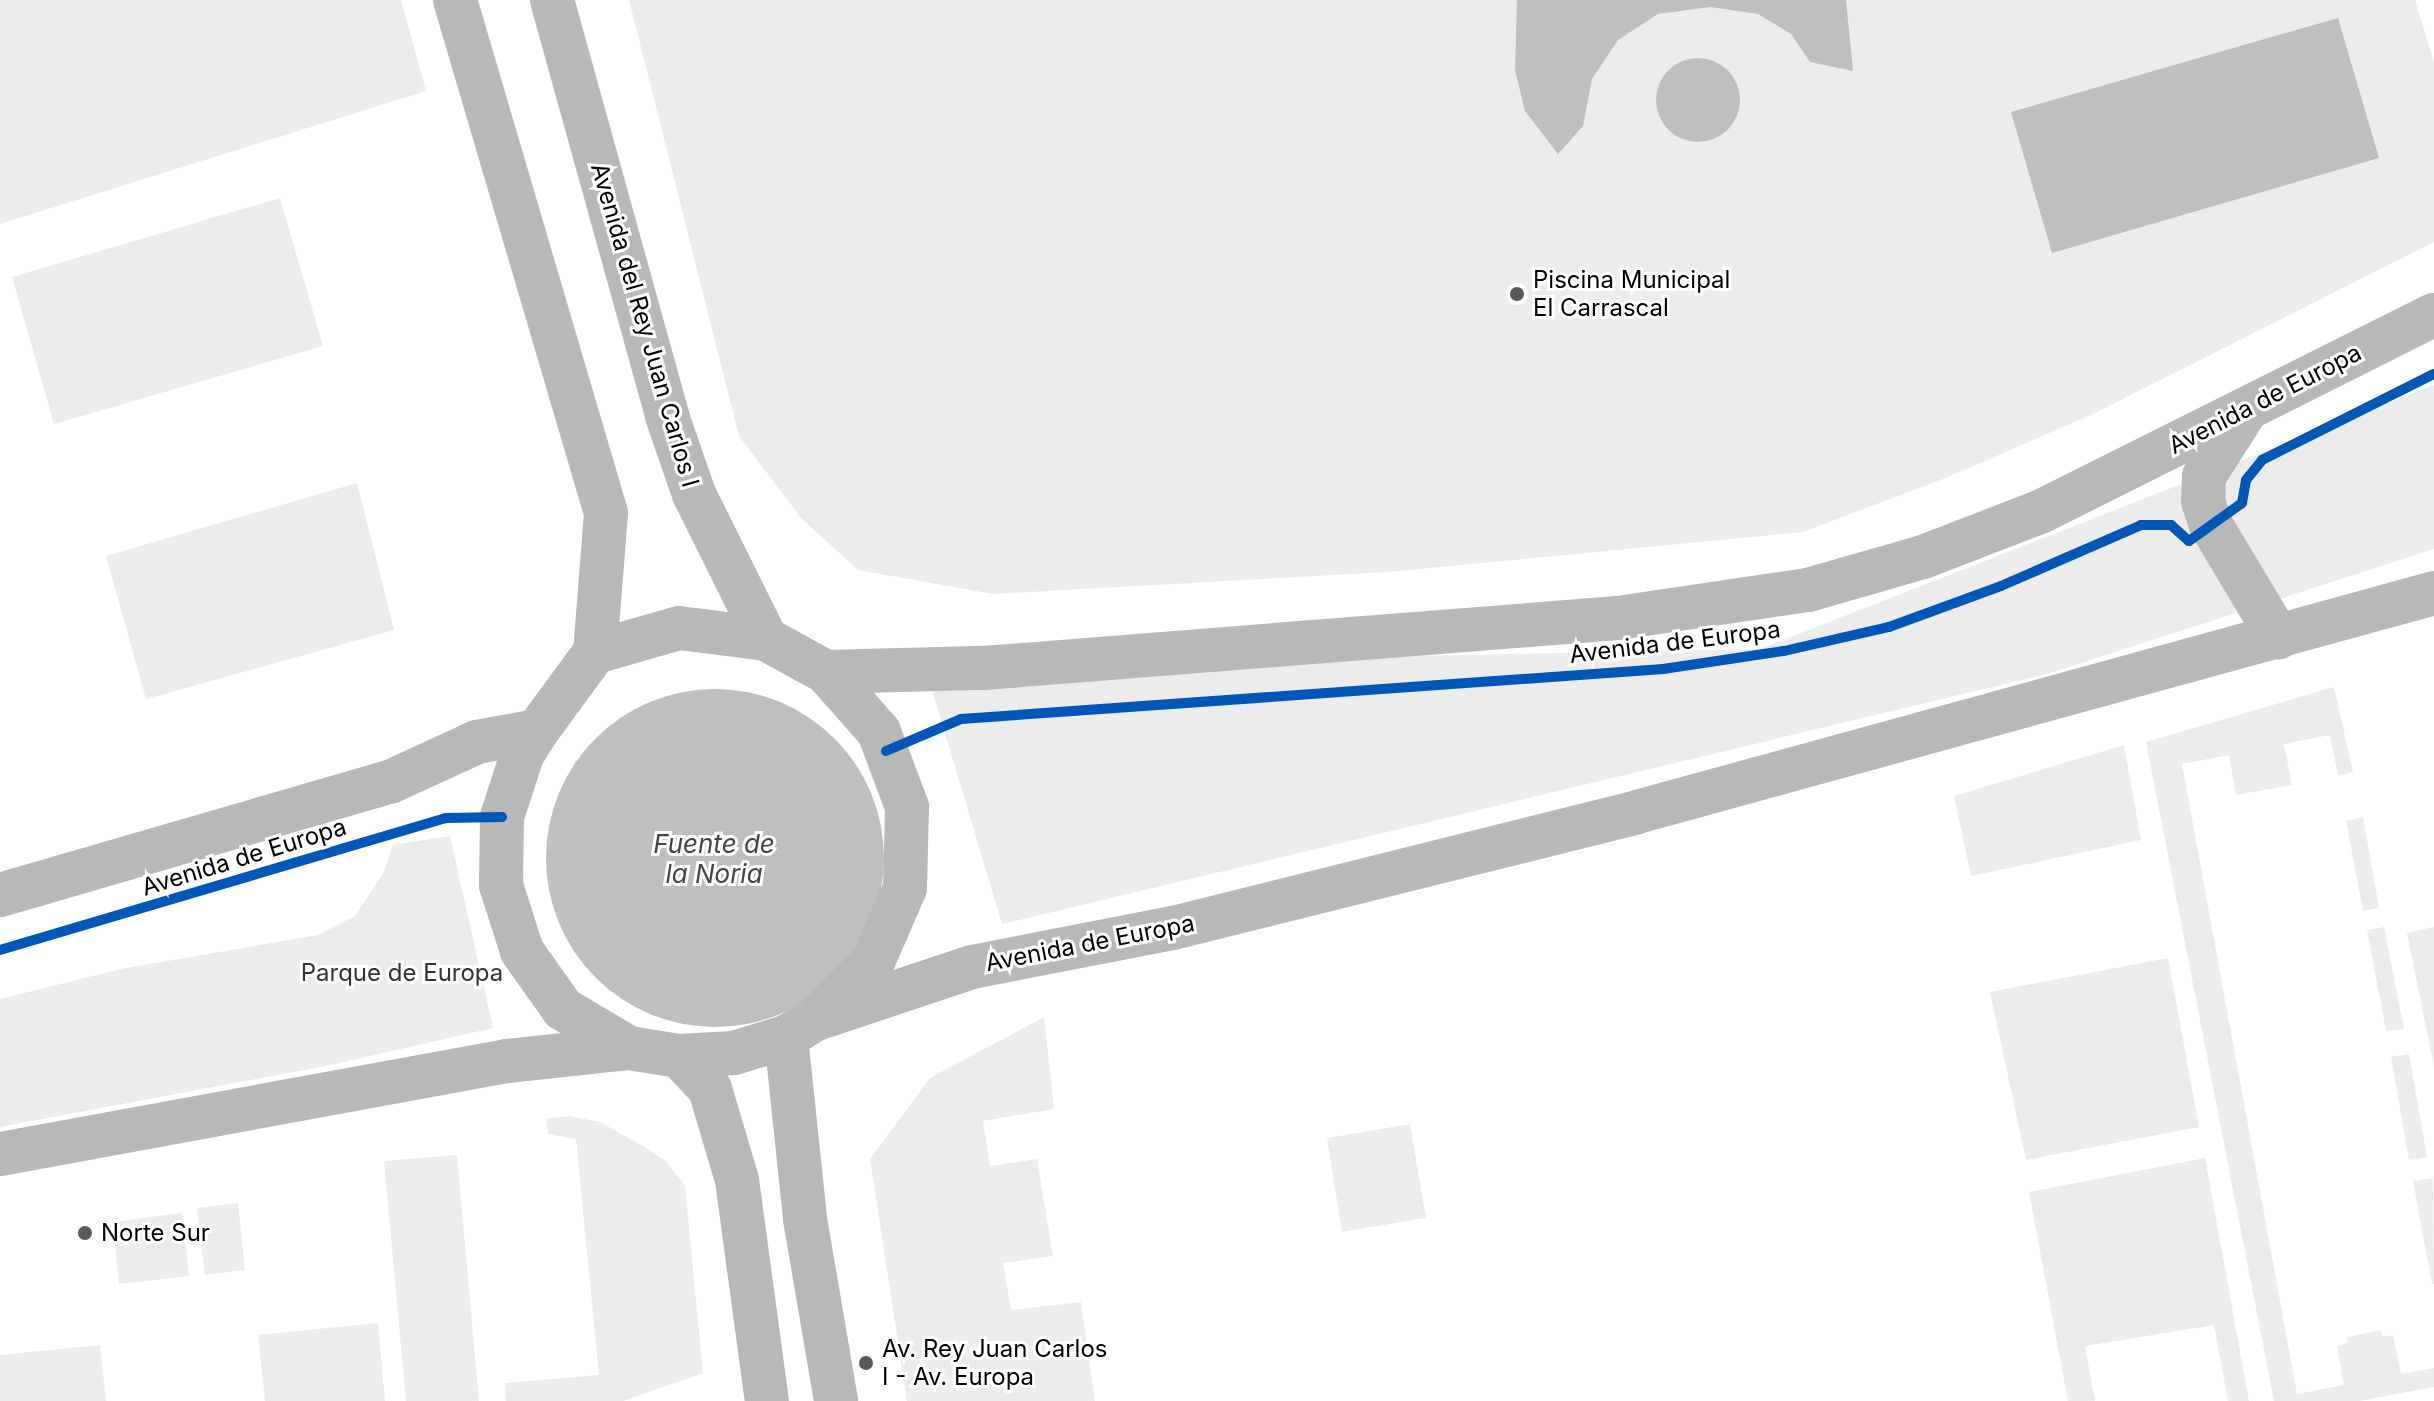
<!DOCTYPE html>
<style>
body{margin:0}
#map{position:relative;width:2434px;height:1401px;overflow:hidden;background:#fff;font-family:Inter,sans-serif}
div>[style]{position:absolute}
.green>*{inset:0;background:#ececec}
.water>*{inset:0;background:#bfbfbf}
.round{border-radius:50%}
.secondary>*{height:44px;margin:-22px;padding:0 22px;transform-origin:22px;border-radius:22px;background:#b8b8b8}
.cycleway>*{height:10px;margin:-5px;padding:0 5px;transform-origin:5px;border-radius:5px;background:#0057b8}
.dots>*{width:22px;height:22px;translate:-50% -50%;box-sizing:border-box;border:4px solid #fff;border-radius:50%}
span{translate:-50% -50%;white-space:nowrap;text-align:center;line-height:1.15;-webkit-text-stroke:6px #fff;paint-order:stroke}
.poi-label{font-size:24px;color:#000}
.left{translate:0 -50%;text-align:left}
.street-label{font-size:24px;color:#000}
.park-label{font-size:24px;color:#333}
.water-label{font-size:26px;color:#444;font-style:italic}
</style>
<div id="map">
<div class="green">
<i style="clip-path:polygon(0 0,401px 0,426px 91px,0 224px)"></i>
<i style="clip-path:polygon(629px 0,2415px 0,2434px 62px,2434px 242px,2093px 414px,1948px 477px,1803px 532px,1388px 572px,993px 594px,858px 570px,801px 518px,739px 436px)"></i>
<i style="clip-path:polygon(280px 198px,323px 346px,54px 424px,12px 277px)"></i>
<i style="clip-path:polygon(2434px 385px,2434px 549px,2047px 674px,1002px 924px,925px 666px,1760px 649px)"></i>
<i style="clip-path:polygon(357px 483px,394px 630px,146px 699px,106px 556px)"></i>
<i style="clip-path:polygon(2334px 687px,2353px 772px,2338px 776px,2330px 735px,2284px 744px,2292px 785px,2236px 795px,2229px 755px,2182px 764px,2297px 1394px,2344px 1385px,2337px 1346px,2347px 1343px,2347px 1337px,2381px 1330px,2383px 1337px,2393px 1335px,2401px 1374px,2434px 1368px,2434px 1387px,2359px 1401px,2274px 1401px,2146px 742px)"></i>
<i style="clip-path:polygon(2124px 745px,2141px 840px,1971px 876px,1954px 796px)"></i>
<i style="clip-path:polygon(2363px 817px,2379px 908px,2363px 911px,2346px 821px)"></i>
<i style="clip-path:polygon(450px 836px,493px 1028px,326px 1066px,0 1127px,0 999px,121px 969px,318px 935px,355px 916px,383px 874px,393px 845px)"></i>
<i style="clip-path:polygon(2384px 927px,2404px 1029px,2386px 1031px,2367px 930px)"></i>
<i style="clip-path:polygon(2434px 927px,2434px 1066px,2407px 933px)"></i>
<i style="clip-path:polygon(2168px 958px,2199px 1127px,2026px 1160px,1990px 992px)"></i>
<i style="clip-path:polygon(1044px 1017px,1054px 1109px,983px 1121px,990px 1166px,1037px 1159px,1053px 1256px,1003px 1263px,1011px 1310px,1081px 1302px,1095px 1401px,907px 1401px,870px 1159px,930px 1078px)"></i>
<i style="clip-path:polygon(2409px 1054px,2427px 1157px,2409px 1160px,2391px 1057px)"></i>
<i style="clip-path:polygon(569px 1116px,600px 1122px,641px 1145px,666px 1161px,685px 1186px,703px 1373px,623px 1401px,506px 1401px,505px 1383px,599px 1375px,576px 1139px,548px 1134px,546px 1119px)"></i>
<i style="clip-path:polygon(1410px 1124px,1426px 1218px,1342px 1232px,1327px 1138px)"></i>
<i style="clip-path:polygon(457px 1155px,479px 1401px,406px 1401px,384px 1161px)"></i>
<i style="clip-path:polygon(2205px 1158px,2249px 1401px,2228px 1401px,2214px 1325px,2085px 1346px,2095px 1401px,2068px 1401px,2029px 1192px)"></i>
<i style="clip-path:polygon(2433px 1178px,2434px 1284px,2432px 1284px,2413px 1181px)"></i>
<i style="clip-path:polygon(238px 1203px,245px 1270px,205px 1275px,197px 1208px)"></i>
<i style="clip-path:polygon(182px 1213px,189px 1276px,119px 1284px,113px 1222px)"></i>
<i style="clip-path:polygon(378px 1323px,385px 1401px,265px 1401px,258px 1335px)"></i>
<i style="clip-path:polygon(100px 1345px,106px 1401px,0 1401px,0 1355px)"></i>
</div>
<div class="water">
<i style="clip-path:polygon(1517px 0,1846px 0,1853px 71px,1810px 62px,1791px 34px,1758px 14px,1710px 7px,1658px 14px,1618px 40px,1592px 79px,1583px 126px,1558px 154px,1525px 111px,1515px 70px)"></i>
<i style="clip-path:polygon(2338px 18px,2379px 158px,2052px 253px,2011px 112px)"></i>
<i class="round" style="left:1656px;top:58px;width:84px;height:84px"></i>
<i class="round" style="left:546px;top:689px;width:338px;height:338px"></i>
</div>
<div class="secondary">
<i style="left:455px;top:0;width:535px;rotate:73.6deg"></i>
<i style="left:606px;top:513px;width:139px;rotate:94.5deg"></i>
<i style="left:552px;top:0;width:432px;rotate:74.5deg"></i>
<i style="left:667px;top:416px;width:83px;rotate:70.9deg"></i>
<i style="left:694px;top:494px;width:162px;rotate:63.6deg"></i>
<i style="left:2245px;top:412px;width:76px;rotate:122.6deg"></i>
<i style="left:2204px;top:476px;width:25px;rotate:92deg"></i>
<i style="left:2203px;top:501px;width:25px;rotate:72deg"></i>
<i style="left:2211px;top:525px;width:131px;rotate:59.1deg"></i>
<i style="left:679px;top:628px;width:88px;rotate:7.2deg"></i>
<i style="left:766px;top:639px;width:68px;rotate:28.8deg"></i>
<i style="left:826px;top:672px;width:80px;rotate:48.5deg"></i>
<i style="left:879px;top:732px;width:80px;rotate:69.5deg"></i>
<i style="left:907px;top:807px;width:81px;rotate:91.4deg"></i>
<i style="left:905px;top:888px;width:81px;rotate:113.4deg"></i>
<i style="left:873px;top:962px;width:81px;rotate:135deg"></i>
<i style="left:816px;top:1019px;width:35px;rotate:149deg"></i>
<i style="left:786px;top:1037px;width:54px;rotate:162.9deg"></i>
<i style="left:734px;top:1053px;width:55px;rotate:176.9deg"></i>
<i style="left:679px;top:1056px;width:51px;rotate:-170.9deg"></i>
<i style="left:629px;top:1048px;width:77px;rotate:-149.4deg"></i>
<i style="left:563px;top:1009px;width:71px;rotate:-125.3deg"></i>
<i style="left:522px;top:951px;width:69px;rotate:-107.7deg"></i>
<i style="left:501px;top:885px;width:68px;rotate:-89.2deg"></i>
<i style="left:502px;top:817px;width:65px;rotate:-72.1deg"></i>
<i style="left:522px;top:755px;width:28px;rotate:-58deg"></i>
<i style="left:537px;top:731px;width:98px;rotate:-53.7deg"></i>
<i style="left:595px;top:652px;width:87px;rotate:-15.9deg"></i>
<i style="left:826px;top:672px;width:158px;rotate:-1.5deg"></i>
<i style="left:984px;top:668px;width:636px;rotate:-4.51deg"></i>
<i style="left:1618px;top:618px;width:192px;rotate:-8.4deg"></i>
<i style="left:1808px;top:590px;width:120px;rotate:-16deg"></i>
<i style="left:1923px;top:557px;width:128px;rotate:-21.1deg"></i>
<i style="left:2042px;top:511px;width:438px;rotate:-26.6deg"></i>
<i style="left:0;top:895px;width:408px;rotate:-16.2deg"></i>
<i style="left:392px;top:781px;width:94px;rotate:-24.6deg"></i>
<i style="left:477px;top:742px;width:61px;rotate:-10.4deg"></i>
<i style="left:816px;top:1019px;width:164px;rotate:-18.4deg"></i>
<i style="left:972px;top:967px;width:205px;rotate:-11deg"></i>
<i style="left:1173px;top:928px;width:478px;rotate:-14deg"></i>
<i style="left:1637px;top:812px;width:827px;rotate:-15.36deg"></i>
<i style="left:786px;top:1037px;width:183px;rotate:84deg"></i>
<i style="left:805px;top:1219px;width:185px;rotate:80.3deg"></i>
<i style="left:679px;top:1056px;width:45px;rotate:46.8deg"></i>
<i style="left:710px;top:1089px;width:95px;rotate:73.5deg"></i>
<i style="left:737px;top:1180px;width:223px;rotate:82.3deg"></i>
<i style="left:0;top:1154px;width:515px;rotate:-10.39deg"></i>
<i style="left:507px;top:1061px;width:123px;rotate:-6.1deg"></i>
</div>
<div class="cycleway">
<i style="left:886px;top:751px;width:82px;rotate:-23.1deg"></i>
<i style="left:961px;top:719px;width:704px;rotate:-4.07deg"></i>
<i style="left:1663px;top:669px;width:122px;rotate:-8.5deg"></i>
<i style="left:1784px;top:651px;width:108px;rotate:-12.9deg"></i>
<i style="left:1889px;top:627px;width:119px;rotate:-20.1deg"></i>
<i style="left:2001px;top:586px;width:153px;rotate:-23.5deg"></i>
<i style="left:2141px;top:525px;width:30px"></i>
<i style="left:2171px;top:525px;width:24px;rotate:42deg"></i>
<i style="left:2189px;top:541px;width:65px;rotate:-35.6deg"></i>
<i style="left:2242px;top:503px;width:23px;rotate:-80deg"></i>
<i style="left:2246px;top:480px;width:26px;rotate:-51deg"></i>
<i style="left:2262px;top:460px;width:192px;rotate:-26.6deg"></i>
<i style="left:0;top:950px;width:465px;rotate:-16.5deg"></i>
<i style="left:446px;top:818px;width:56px;rotate:-1deg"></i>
</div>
<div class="dots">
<i style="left:1517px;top:294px;background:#595959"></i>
<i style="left:85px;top:1233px;background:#595959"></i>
<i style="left:866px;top:1363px;background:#595959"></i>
</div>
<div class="poi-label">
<span class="left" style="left:1533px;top:294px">Piscina Municipal<br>El Carrascal</span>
<span class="left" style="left:101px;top:1233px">Norte Sur</span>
<span class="left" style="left:882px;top:1363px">Av. Rey Juan Carlos<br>I - Av. Europa</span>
</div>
<div class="street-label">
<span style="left:645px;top:325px;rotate:74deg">Avenida del Rey Juan Carlos I</span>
<span style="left:2265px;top:399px;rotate:-27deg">Avenida de Europa</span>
<span style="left:1675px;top:642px;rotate:-7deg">Avenida de Europa</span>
<span style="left:244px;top:857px;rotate:-17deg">Avenida de Europa</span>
<span style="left:1090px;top:943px;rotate:-11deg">Avenida de Europa</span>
</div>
<div class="park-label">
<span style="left:402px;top:973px">Parque de Europa</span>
</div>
<div class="water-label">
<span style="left:714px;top:859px">Fuente de<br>la Noria</span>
</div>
</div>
